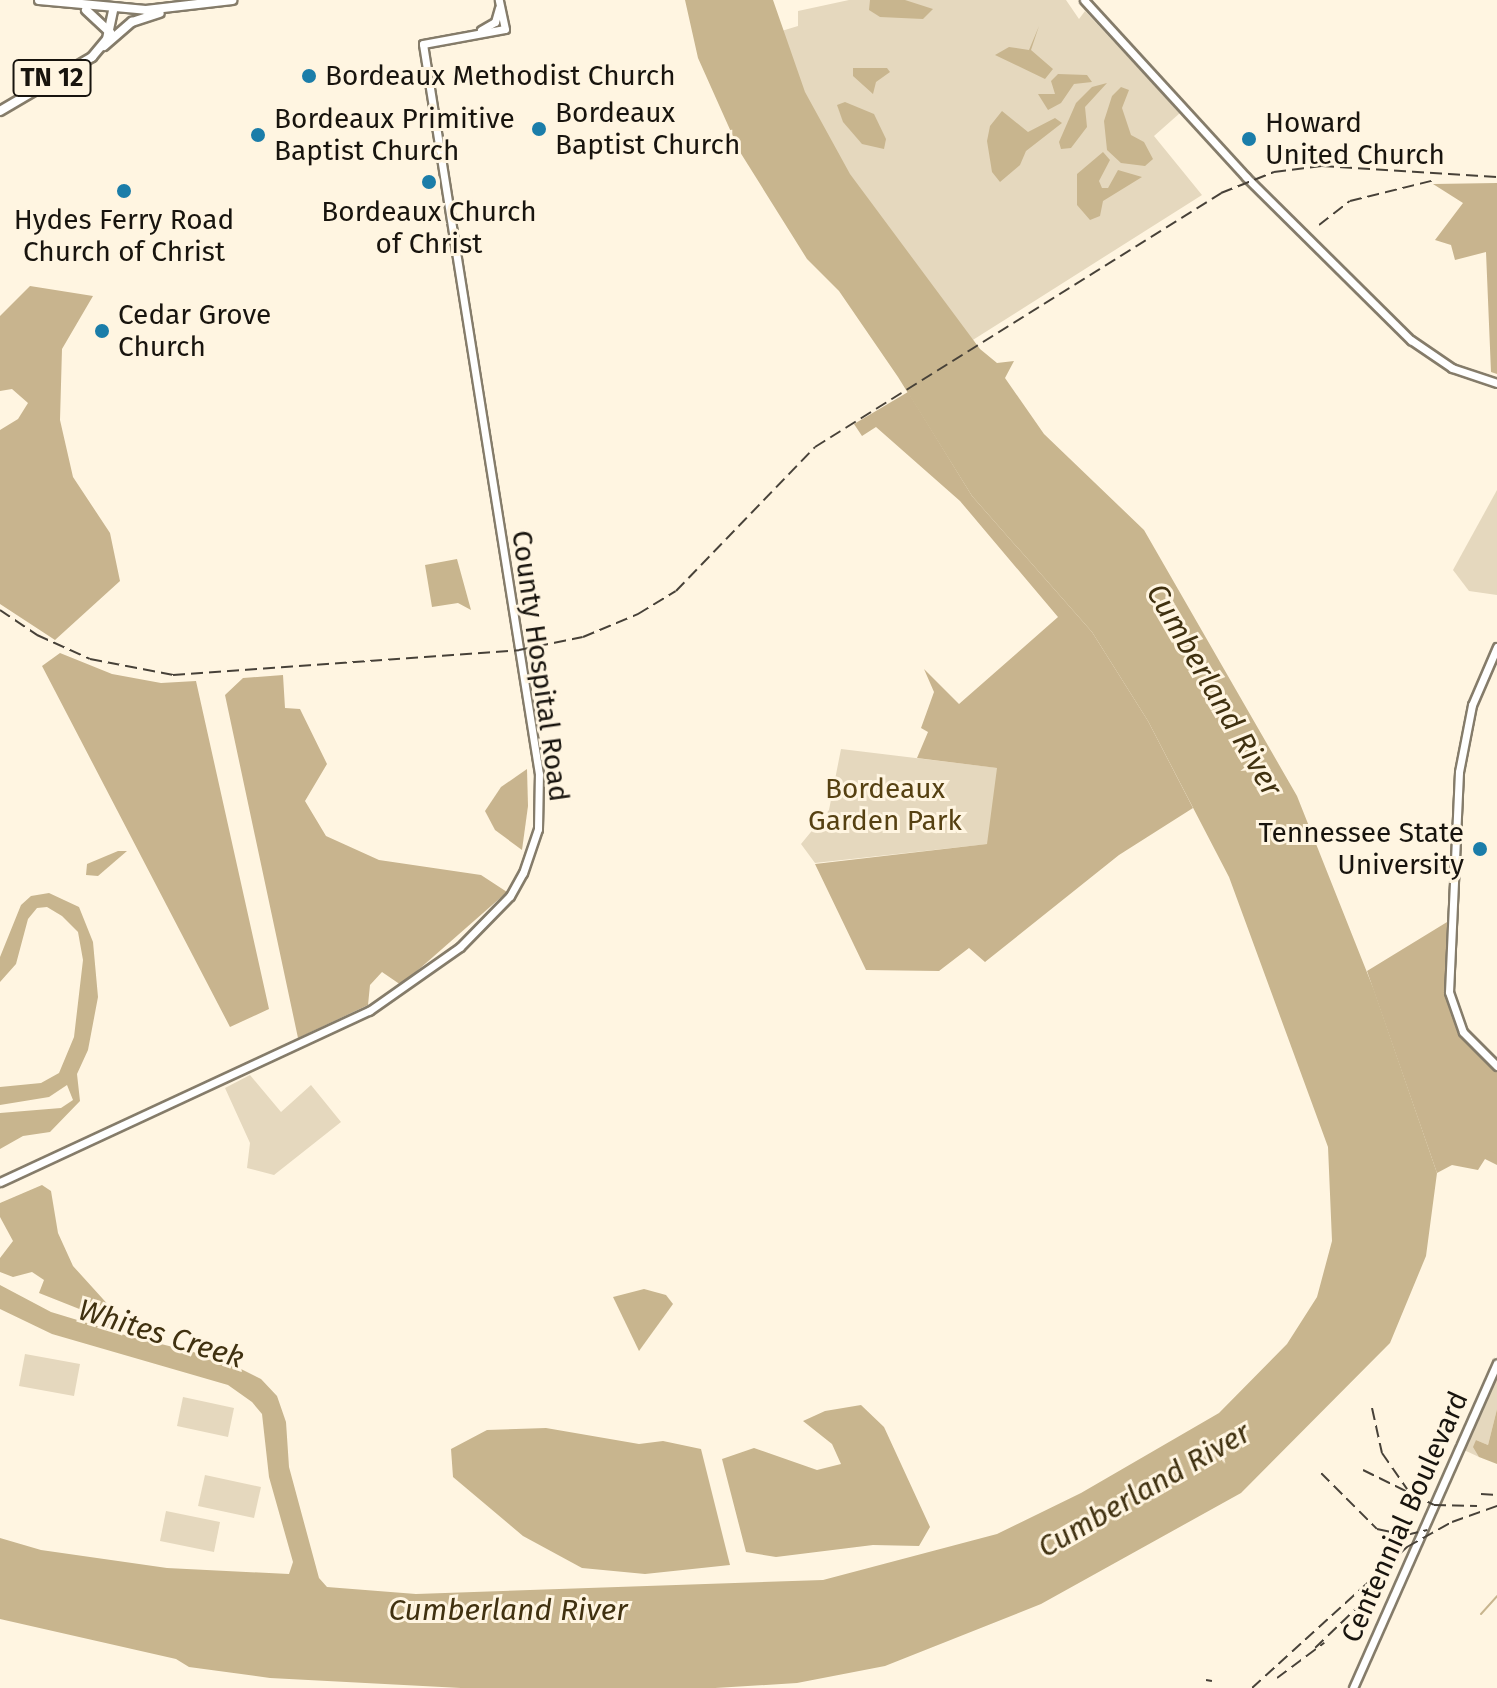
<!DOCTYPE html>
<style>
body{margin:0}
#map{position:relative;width:1497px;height:1688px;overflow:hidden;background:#fff5e1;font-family:"Fira Sans",sans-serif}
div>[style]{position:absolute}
.green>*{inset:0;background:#e5d8be}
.forest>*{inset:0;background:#c8b48e}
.water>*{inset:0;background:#c8b58e}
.stream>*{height:2px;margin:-1px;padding:0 1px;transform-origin:1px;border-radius:1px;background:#c8b58e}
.roads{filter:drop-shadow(2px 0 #857c6a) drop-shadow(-2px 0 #857c6a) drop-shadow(0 2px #857c6a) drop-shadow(0 -2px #857c6a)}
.secondary>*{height:7px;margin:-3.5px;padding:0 3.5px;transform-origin:3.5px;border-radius:3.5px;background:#fff}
.primary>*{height:8px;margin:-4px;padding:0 4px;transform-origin:4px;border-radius:4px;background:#fff}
.rail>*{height:2px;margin-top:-1px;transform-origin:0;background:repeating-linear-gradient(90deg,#474138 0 12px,transparent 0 18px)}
.dots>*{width:22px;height:22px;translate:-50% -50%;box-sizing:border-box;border:4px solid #fff5e1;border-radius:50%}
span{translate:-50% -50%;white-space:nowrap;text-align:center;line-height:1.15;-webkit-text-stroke:6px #fff5e1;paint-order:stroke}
.shield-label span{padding:2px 6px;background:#fff5e1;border:2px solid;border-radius:6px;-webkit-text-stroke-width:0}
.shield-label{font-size:26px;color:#18140e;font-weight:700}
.poi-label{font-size:28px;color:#18140e}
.left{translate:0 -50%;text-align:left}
.right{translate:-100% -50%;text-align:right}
.street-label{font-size:28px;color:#18140e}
.park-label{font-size:28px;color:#564112}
.water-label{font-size:30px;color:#403110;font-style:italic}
</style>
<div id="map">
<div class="green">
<i style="clip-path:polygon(849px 0,1066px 0,1079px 19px,1085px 11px,1180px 113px,1154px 136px,1202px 195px,968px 343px,852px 190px,775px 33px,798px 26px,798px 11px)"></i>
<i style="clip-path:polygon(1497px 490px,1497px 595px,1469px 591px,1453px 570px)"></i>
<i style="clip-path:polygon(841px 749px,998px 768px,988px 844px,815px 863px,801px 844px,829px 810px)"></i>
<i style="clip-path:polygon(250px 1075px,281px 1112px,311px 1085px,341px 1122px,274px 1175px,247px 1168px,250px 1143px,225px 1088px)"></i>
<i style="clip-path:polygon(25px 1354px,80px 1364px,74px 1396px,19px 1386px)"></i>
<i style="clip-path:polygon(1497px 1371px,1497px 1409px,1488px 1445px,1476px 1440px,1479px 1457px,1464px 1450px,1457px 1466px,1453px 1464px)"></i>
<i style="clip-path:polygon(183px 1397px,234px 1408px,228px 1437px,177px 1426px)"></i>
<i style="clip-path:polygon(205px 1475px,261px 1487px,254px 1518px,198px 1506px)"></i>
<i style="clip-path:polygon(166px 1511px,220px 1522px,214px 1552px,160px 1541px)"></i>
</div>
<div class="forest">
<i style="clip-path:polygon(1497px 183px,1497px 374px,1491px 372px,1486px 252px,1455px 260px,1451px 245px,1435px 240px,1463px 203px,1433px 184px)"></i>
<i style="clip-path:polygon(30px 286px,93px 296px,62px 349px,60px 420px,73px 477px,110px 533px,120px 581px,55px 640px,0 604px,0 430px,18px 419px,28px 403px,12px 389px,0 391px,0 316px)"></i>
<i style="clip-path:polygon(908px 392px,972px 496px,1092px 632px,1148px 721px,1193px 808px,1119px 855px,985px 962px,969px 948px,939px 971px,866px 970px,815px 864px,987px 844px,997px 768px,917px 758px,928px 732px,921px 728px,934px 692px,924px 669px,959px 704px,1058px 617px,960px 501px,876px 427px,862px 436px,854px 424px)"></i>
<i style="clip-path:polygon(60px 653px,112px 674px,161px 683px,196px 681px,269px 1009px,230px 1027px,42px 666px)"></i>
<i style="clip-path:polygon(283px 675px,285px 708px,300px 709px,327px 764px,305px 801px,326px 836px,379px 860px,481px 875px,507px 892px,401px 985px,382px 972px,370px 985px,368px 1005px,298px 1038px,225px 695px,243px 678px)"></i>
<i style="clip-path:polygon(527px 769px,528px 806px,522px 850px,495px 830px,485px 811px,501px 787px)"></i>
<i style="clip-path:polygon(1452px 919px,1449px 992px,1463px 1032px,1497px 1066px,1497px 1165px,1485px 1159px,1478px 1170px,1452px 1165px,1437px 1173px,1367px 971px)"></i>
<i style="clip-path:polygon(1497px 1409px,1497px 1464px,1479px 1457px,1473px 1447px,1476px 1440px,1488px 1445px)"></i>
</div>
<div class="water">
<i style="clip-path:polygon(685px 0,773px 0,805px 92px,850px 174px,980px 349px,997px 363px,1014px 361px,1005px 378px,1044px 434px,1144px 530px,1297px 796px,1374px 990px,1437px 1173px,1426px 1256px,1390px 1343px,1241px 1493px,1041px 1604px,885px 1666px,797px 1683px,715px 1688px,461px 1688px,270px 1678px,189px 1667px,176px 1659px,0 1619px,0 1538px,41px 1550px,167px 1568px,289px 1574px,293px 1562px,269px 1477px,262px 1414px,252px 1402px,228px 1385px,52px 1334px,0 1309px,0 1285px,51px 1312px,107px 1329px,107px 1322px,92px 1314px,39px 1293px,44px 1280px,32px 1272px,13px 1277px,0 1272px,0 1258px,13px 1241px,0 1217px,0 1203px,42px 1185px,51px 1191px,58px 1233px,73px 1266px,112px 1309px,121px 1334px,221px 1359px,261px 1379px,277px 1396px,286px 1422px,289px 1467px,319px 1578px,327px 1587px,416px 1594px,823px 1580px,997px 1534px,1081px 1493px,1219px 1413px,1287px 1344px,1317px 1297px,1332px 1241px,1328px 1147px,1229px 877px,1148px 721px,1092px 632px,972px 496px,898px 377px,839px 291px,807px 259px,740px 152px,698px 58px)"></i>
<i style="clip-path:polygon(870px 0,905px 0,933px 9px,923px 19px,880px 17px,869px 10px)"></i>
<i style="clip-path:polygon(1039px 26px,1031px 50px,1053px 69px,1045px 79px,995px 55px,1009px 47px,1029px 50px)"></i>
<i style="clip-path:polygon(853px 68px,887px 68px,890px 72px,876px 82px,873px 94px,853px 76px)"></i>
<i style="clip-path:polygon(1058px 74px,1087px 75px,1092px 82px,1074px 84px,1061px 103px,1048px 110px,1038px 94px,1055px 94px,1051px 81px)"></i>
<i style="clip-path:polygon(1107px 83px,1085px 107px,1087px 127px,1071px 148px,1061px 149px,1059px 142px,1076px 103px,1092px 87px)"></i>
<i style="clip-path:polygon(1121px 87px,1129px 90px,1122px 108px,1131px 135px,1144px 142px,1153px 159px,1145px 166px,1121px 163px,1107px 150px,1104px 121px,1112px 96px)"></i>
<i style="clip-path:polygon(845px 102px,874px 114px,886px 139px,884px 149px,862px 144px,843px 122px,837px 105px)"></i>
<i style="clip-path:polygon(1002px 111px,1028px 132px,1055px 118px,1062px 123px,1026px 151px,1020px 165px,1000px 182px,992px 172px,987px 141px,990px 126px)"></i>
<i style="clip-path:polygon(1103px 152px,1110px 160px,1099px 181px,1102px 188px,1108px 188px,1118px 170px,1142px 177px,1103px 201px,1100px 216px,1090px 220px,1077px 205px,1077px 174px)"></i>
<i style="clip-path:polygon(457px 559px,471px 610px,458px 603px,432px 607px,425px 565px)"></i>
<i style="clip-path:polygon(118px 851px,127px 851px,98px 876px,86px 875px,87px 864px)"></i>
<i style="clip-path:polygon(49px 893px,79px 907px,93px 942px,98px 997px,88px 1050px,77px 1074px,80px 1101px,50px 1132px,23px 1136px,0 1149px,0 1113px,61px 1108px,73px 1100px,67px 1085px,49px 1097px,0 1105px,0 1087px,41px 1083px,59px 1073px,74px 1037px,83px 960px,78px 932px,62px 916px,47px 907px,37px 908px,28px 919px,16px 964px,0 982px,0 957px,21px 905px,31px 896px)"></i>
<i style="clip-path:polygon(644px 1289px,666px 1295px,673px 1304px,639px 1351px,613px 1297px)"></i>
<i style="clip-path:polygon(861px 1405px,884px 1427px,930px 1527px,919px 1546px,873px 1545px,776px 1557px,746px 1552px,722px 1459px,754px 1448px,817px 1470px,841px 1464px,832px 1444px,803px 1421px,825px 1411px)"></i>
<i style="clip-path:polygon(546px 1428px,639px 1444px,663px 1441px,701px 1449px,730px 1565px,645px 1574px,582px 1568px,523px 1536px,453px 1477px,451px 1449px,487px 1430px)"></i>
</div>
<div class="stream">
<i style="left:1491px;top:1150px;width:7px;rotate:27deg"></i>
<i style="left:1481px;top:1614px;width:24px;rotate:-48deg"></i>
</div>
<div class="roads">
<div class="secondary">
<i style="left:1084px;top:0;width:240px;rotate:47.5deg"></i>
<i style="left:1246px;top:177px;width:232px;rotate:44.7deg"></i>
<i style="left:1411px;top:340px;width:50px;rotate:34.3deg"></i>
<i style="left:1452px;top:368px;width:47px;rotate:18.4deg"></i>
<i style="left:481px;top:30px;width:16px;rotate:-30deg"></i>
<i style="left:495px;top:22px;width:15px;rotate:-74deg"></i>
<i style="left:1497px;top:647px;width:63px;rotate:113.3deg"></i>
<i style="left:1472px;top:705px;width:68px;rotate:101deg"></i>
<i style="left:1459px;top:772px;width:220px;rotate:92.6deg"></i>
<i style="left:1449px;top:992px;width:42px;rotate:70.7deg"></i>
<i style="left:1463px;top:1032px;width:48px;rotate:45deg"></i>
<i style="left:0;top:1182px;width:407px;rotate:-24.9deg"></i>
<i style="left:369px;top:1011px;width:111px;rotate:-35.1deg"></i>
<i style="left:460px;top:947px;width:71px;rotate:-45.6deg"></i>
<i style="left:510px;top:896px;width:26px;rotate:-61deg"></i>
<i style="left:523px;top:873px;width:46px;rotate:-71.2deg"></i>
<i style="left:538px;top:829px;width:55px;rotate:-89deg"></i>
<i style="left:539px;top:774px;width:739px;rotate:-99.03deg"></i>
<i style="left:423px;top:44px;width:83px;rotate:-10.4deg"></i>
<i style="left:505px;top:29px;width:30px;rotate:-102deg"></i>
<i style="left:1353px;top:1688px;width:355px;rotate:-66.1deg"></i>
</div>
<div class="primary">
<i style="left:39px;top:0;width:107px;rotate:5.3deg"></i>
<i style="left:146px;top:10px;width:87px;rotate:-6.6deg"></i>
<i style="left:86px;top:10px;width:33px;rotate:43deg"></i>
<i style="left:104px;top:46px;width:37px;rotate:-41deg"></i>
<i style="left:132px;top:22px;width:29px;rotate:-18deg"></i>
<i style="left:0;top:111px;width:107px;rotate:-30.4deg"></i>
<i style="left:92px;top:57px;width:23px;rotate:-50deg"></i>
<i style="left:107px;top:39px;width:30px;rotate:-78deg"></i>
</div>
</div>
<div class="rail">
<i style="left:1319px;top:225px;width:39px;rotate:-38deg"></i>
<i style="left:1350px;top:201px;width:88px;rotate:-13.9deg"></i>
<i style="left:0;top:610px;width:45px;rotate:34deg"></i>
<i style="left:37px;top:635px;width:58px;rotate:24.4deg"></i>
<i style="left:90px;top:659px;width:85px;rotate:10.9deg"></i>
<i style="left:173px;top:675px;width:347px;rotate:-4.1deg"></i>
<i style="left:519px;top:650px;width:65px;rotate:-11.5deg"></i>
<i style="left:583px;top:637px;width:60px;rotate:-22.7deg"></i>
<i style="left:638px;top:614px;width:44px;rotate:-31.2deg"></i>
<i style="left:676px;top:591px;width:200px;rotate:-46deg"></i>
<i style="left:815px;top:447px;width:479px;rotate:-32deg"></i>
<i style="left:1221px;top:193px;width:57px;rotate:-21.6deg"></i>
<i style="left:1274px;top:172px;width:48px;rotate:-7.1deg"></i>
<i style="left:1322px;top:166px;width:175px;rotate:3.6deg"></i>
<i style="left:1372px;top:1408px;width:46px;rotate:77.5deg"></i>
<i style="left:1382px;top:1453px;width:44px;rotate:55.2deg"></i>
<i style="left:1363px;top:1470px;width:79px;rotate:26.2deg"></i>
<i style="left:1434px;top:1505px;width:43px;rotate:1.3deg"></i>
<i style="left:1321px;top:1473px;width:79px;rotate:45deg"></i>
<i style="left:1377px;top:1529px;width:30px;rotate:12deg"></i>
<i style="left:1406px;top:1535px;width:22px;rotate:-13deg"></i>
<i style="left:1481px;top:1494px;width:16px;rotate:4deg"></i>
<i style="left:1315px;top:1648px;width:100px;rotate:-43.8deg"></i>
<i style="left:1277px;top:1678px;width:59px;rotate:-36.7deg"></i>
<i style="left:1206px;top:1680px;width:6px;rotate:9deg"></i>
<i style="left:1252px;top:1688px;width:210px;rotate:-42.3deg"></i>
<i style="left:1407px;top:1547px;width:51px;rotate:-29.1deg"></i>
<i style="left:1452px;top:1522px;width:48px;rotate:-19.6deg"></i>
</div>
<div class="dots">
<i style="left:309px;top:76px;background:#1b7da9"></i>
<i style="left:539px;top:129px;background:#1b7da9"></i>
<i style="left:258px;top:135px;background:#1b7da9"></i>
<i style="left:1249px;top:139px;background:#1b7da9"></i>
<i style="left:429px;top:182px;background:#1b7da9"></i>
<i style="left:124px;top:191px;background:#1b7da9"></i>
<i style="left:102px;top:331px;background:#1b7da9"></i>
<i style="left:1480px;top:849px;background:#1b7da9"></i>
</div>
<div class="shield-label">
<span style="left:52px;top:78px">TN 12</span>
</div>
<div class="poi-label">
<span class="left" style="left:325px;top:76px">Bordeaux Methodist Church</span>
<span class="left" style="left:555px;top:129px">Bordeaux<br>Baptist Church</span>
<span class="left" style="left:274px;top:135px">Bordeaux Primitive<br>Baptist Church</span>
<span class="left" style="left:1265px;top:139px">Howard<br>United Church</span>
<span style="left:429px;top:228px">Bordeaux Church<br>of Christ</span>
<span style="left:124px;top:236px">Hydes Ferry Road<br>Church of Christ</span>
<span class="left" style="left:118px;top:331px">Cedar Grove<br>Church</span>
<span class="right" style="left:1464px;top:849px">Tennessee State<br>University</span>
</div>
<div class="street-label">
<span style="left:540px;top:666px;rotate:82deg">County Hospital Road</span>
<span style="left:1405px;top:1517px;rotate:-66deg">Centennial Boulevard</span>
</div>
<div class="park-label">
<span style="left:885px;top:805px">Bordeaux<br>Garden Park</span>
</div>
<div class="water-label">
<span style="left:1214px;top:690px;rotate:60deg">Cumberland River</span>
<span style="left:161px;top:1334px;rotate:17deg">Whites Creek</span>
<span style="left:1144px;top:1490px;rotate:-30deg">Cumberland River</span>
<span style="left:508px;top:1610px">Cumberland River</span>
</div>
</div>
